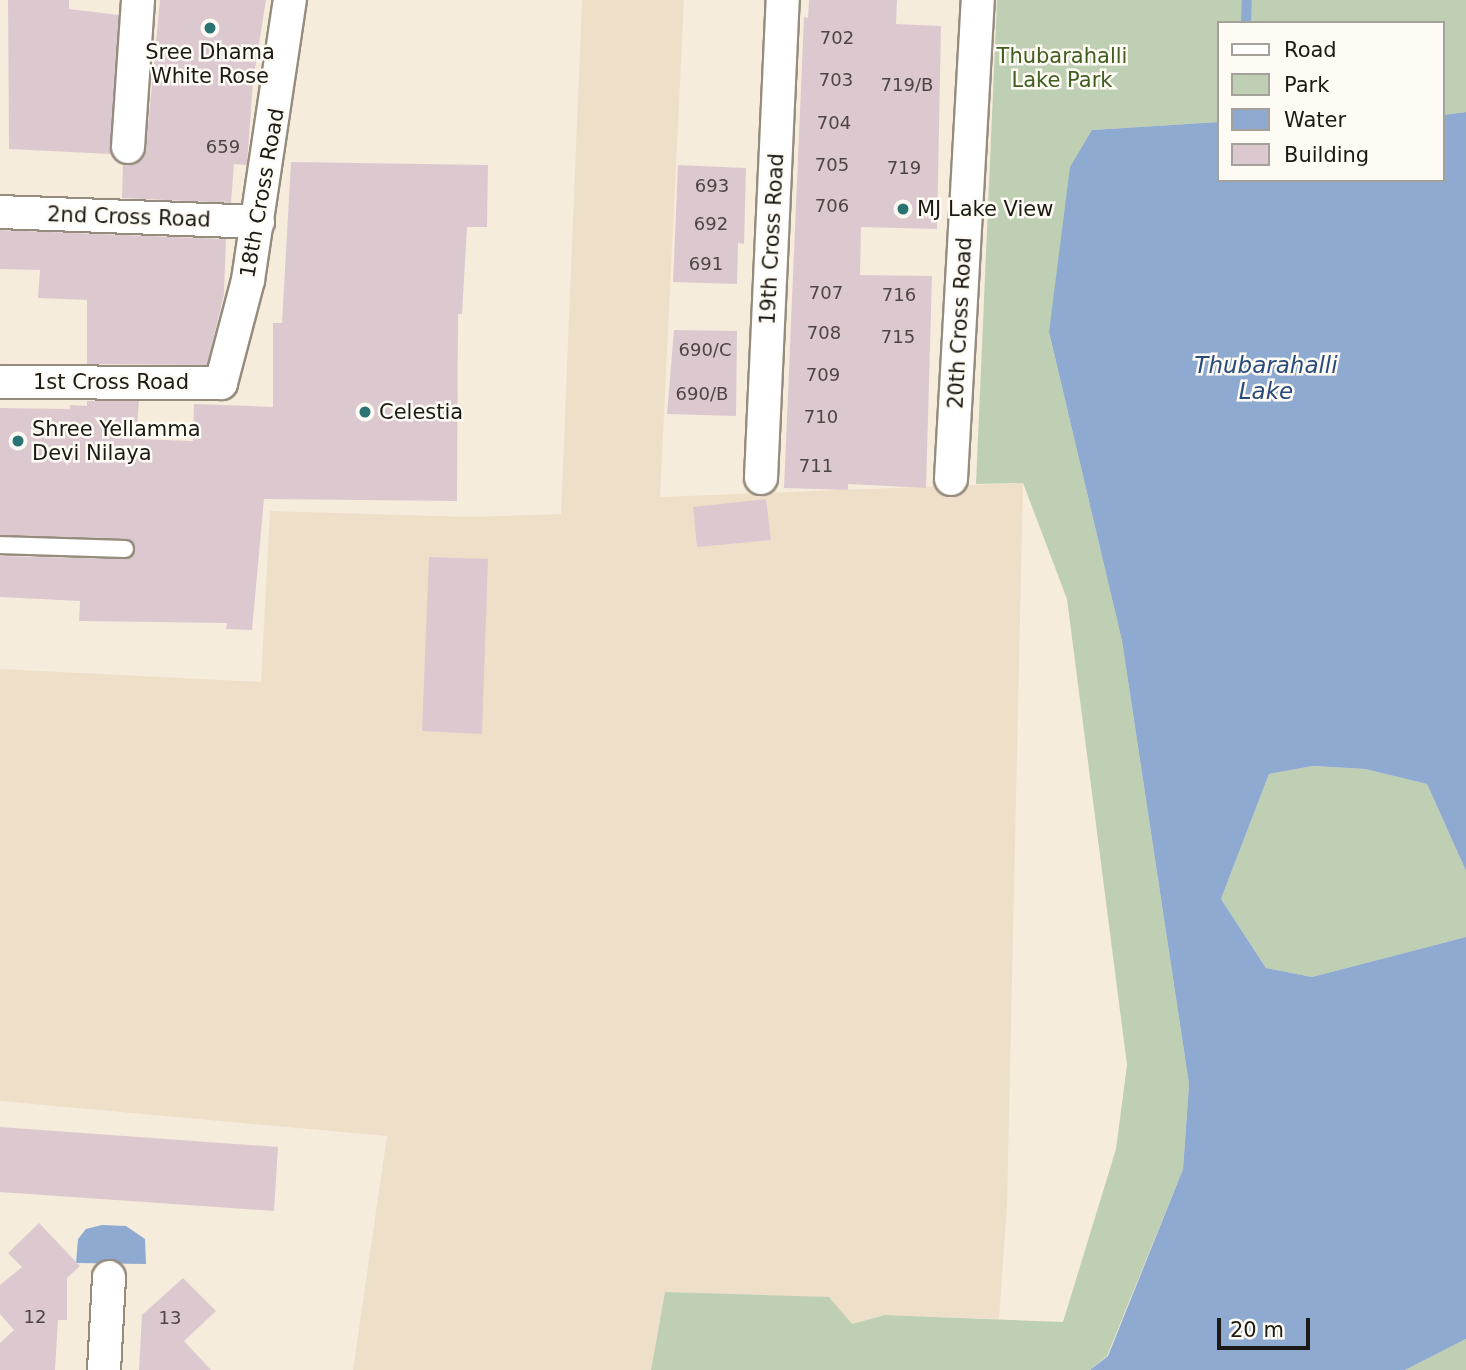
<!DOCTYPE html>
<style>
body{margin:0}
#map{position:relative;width:1466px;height:1370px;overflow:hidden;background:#f6ecdc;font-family:"DejaVu Sans",sans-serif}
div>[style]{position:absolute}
.built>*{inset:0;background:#eedfc9}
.green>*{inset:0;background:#bfcfb3}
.water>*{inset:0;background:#8faad0}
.stream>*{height:10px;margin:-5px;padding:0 5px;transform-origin:5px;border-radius:5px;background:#8faad0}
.building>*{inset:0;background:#dcc9d0}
.roads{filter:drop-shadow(2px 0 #968c7e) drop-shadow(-2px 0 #968c7e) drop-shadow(0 2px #968c7e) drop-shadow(0 -2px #968c7e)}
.service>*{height:16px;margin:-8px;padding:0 8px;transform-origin:8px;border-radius:8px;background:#fff}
.minor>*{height:32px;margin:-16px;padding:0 16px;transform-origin:16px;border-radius:16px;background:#fff}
.dots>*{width:19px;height:19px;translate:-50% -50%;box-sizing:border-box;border:4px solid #fefaf4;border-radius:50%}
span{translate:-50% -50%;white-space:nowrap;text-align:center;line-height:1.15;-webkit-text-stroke:5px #fefaf4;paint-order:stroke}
.number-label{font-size:18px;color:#4d4543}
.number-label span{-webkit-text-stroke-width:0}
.poi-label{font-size:21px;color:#1d1914}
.left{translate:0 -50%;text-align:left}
.park-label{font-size:21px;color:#405d22}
.street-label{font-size:21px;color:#1d1914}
.water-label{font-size:23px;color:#284b7d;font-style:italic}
.legend{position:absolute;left:1217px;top:21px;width:228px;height:161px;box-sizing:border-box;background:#fefaf4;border:2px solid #a4a09a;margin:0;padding:9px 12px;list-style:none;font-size:21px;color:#1d1914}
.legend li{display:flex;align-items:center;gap:14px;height:35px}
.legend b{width:35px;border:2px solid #a4a09a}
.scale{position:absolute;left:1217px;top:1318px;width:93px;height:32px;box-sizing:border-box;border:4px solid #1d1914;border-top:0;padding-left:9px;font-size:21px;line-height:24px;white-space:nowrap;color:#1d1914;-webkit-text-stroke:5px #fefaf4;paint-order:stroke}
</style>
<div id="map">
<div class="built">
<i style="clip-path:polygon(582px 0,684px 0,660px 497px,1023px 483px,1007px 1206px,999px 1319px,885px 1315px,852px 1324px,665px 1292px,651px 1370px,353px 1370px,387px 1136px,0 1101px,0 669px,261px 682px,270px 511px,470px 517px,561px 514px)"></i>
</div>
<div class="green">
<i style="clip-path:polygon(997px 0,1466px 0,1466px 112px,1443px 115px,1443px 23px,1219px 23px,1219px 122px,1092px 130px,1061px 258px,1049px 332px,1122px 641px,1189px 1084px,1183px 1169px,1107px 1356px,1090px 1370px,651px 1370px,665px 1292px,829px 1297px,852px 1324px,885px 1315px,1063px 1322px,1116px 1149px,1127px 1065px,1067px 599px,1023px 483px,976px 484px)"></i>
<i style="clip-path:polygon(1313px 766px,1365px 769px,1427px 784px,1466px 871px,1466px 937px,1312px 977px,1266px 968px,1221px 899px,1269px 774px)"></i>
<i style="clip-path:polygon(1466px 1339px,1466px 1370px,1405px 1370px)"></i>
</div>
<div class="water">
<i style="clip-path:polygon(1466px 112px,1466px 871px,1427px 784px,1365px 769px,1313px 766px,1269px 774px,1221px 899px,1266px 968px,1312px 977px,1466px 937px,1466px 1339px,1405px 1370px,1090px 1370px,1108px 1356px,1183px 1169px,1189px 1084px,1122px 641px,1049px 332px,1070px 167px,1092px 130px,1219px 122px,1219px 180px,1443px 180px,1443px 115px)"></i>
<i style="clip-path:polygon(102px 1225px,126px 1226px,145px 1239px,146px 1264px,76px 1263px,78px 1239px,86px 1229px)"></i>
</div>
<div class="stream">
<i style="left:1246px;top:23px;width:23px;rotate:-88deg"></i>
</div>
<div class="building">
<i style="clip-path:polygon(8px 0,69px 0,69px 9px,119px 15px,111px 154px,9px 149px)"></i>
<i style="clip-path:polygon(160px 0,266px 0,253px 81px,247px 165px,234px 164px,231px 203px,122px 198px,123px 164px,137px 163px,146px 148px)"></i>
<i style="clip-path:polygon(809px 0,897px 0,896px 24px,941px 26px,937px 229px,861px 227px,860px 275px,932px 276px,926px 488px,848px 484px,848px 490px,784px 488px,804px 17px,808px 18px)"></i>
<i style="clip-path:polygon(291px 162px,488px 165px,487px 227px,467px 227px,462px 314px,458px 314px,457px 501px,264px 499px,252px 630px,226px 629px,227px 623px,79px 621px,80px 601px,0 597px,0 556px,125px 559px,135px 549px,125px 539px,0 535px,0 408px,70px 409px,70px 405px,87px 406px,87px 401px,139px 401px,136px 439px,193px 441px,194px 404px,273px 407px,273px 323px,282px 323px)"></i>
<i style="clip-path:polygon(678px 165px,746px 168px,744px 244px,738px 243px,737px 284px,673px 282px)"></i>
<i style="clip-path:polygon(0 230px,226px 239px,224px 294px,207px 365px,87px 364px,87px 300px,38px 298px,40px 270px,0 269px)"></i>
<i style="clip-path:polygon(674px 330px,737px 331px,736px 416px,667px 414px)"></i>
<i style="clip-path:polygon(766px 499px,771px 540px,697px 547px,693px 507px)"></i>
<i style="clip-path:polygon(429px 557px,488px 559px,482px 734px,422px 731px)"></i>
<i style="clip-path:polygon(0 1127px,278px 1147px,274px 1211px,0 1192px)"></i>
<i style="clip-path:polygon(39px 1223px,80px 1266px,67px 1278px,67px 1320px,58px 1320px,55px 1370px,0 1370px,0 1343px,14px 1330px,0 1314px,0 1285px,22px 1267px,8px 1253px)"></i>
<i style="clip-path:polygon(183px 1278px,216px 1311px,184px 1341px,211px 1370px,139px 1370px,142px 1315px)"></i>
</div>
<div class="roads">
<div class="service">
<i style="left:0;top:545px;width:125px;rotate:1.8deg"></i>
</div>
<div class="minor">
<i style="left:128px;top:147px;width:147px;rotate:-86.1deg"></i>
<i style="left:0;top:212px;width:258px;rotate:2.2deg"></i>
<i style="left:0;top:382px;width:221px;rotate:0.3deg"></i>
<i style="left:221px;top:383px;width:106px;rotate:-75.3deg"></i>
<i style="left:248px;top:280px;width:283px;rotate:-81.5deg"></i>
<i style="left:761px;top:478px;width:479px;rotate:-87.4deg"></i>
<i style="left:951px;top:479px;width:480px;rotate:-86.8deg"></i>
<i style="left:104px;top:1370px;width:93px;rotate:-86.9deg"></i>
</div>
</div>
<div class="dots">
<i style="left:210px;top:28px;background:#297373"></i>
<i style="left:903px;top:209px;background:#297373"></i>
<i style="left:365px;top:412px;background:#297373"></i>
<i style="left:18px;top:441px;background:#297373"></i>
</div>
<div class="number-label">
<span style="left:837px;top:38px">702</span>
<span style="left:836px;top:80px">703</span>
<span style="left:907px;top:85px">719/B</span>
<span style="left:834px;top:123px">704</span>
<span style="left:223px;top:147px">659</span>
<span style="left:832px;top:165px">705</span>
<span style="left:904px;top:168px">719</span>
<span style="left:712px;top:186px">693</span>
<span style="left:832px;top:206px">706</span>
<span style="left:711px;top:224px">692</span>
<span style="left:706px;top:264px">691</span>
<span style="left:826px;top:293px">707</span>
<span style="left:899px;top:295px">716</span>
<span style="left:824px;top:333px">708</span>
<span style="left:898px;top:337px">715</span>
<span style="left:705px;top:350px">690/C</span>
<span style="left:823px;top:375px">709</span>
<span style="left:702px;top:394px">690/B</span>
<span style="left:821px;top:417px">710</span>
<span style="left:816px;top:466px">711</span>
<span style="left:35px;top:1317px">12</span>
<span style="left:170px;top:1318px">13</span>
</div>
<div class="poi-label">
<span style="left:210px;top:64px">Sree Dhama<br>White Rose</span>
<span class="left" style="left:917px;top:209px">MJ Lake View</span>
<span class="left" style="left:379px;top:412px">Celestia</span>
<span class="left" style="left:32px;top:441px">Shree Yellamma<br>Devi Nilaya</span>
</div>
<div class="park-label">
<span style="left:1062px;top:68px">Thubarahalli<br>Lake Park</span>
</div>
<div class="street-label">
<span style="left:262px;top:193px;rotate:-80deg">18th Cross Road</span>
<span style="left:129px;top:217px;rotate:2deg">2nd Cross Road</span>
<span style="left:772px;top:239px;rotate:-87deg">19th Cross Road</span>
<span style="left:960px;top:323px;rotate:-87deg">20th Cross Road</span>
<span style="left:111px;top:382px">1st Cross Road</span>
</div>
<div class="water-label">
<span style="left:1266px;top:378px">Thubarahalli<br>Lake</span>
</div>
<ul class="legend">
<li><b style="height:9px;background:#fff"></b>Road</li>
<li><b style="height:19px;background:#bfcfb3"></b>Park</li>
<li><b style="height:19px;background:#8faad0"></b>Water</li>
<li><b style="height:19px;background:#dcc9d0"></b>Building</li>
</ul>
<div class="scale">20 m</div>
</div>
